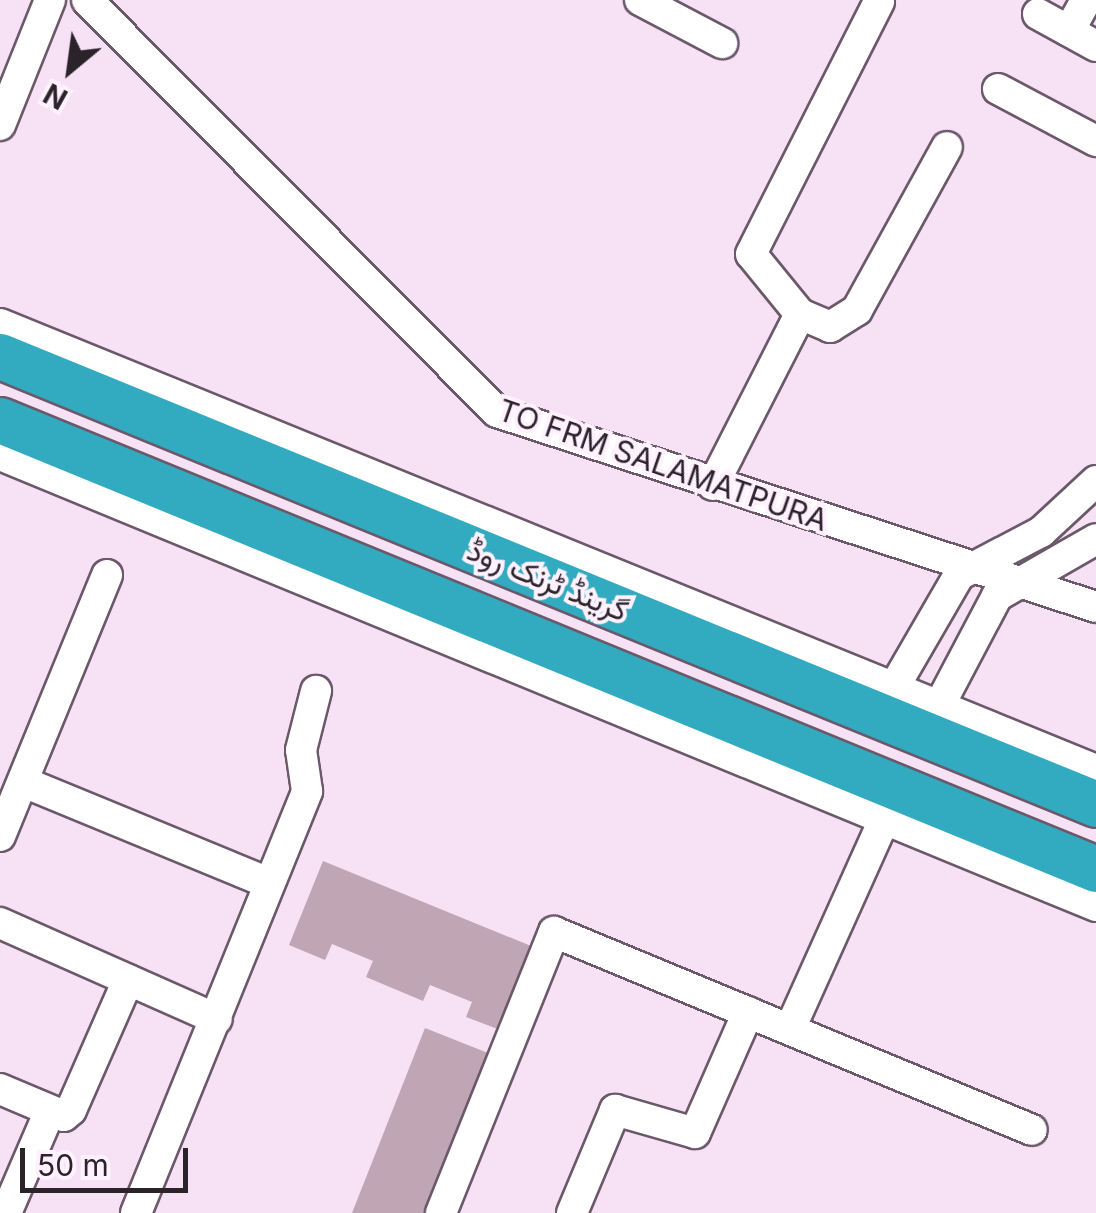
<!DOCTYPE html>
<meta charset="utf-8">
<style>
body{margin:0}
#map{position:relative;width:1096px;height:1213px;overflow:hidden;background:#f7e1f5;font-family:Inter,Vazirmatn,sans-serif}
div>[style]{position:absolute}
.building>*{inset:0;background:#c0a6b4}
.roads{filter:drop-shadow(2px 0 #6b596a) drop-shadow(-2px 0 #6b596a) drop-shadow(0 2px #6b596a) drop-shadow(0 -2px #6b596a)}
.minor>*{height:30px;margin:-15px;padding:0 15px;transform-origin:15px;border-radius:15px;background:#fff}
.highway>*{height:45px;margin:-22.5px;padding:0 22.5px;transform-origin:22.5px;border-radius:22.5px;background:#32aabf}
span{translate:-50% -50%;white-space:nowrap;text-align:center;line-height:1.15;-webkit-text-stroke:8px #fff1fe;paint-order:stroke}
.street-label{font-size:30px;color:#2b232a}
.north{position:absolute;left:20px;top:20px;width:100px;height:100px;-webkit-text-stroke:8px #fff1fe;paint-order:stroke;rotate:209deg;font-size:28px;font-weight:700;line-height:40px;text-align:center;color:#2b232a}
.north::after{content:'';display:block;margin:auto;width:35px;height:45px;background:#2b232a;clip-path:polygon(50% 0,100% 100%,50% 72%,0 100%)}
.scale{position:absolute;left:20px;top:1148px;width:168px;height:45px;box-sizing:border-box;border:5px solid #2b232a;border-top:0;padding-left:12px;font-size:30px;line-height:35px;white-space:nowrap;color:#2b232a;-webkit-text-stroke:8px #fff1fe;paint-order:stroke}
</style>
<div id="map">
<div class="building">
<i style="clip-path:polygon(323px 861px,536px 948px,503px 1031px,466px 1017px,472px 1002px,430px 985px,423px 1001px,366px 977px,373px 961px,332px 944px,325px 960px,289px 945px)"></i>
<i style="clip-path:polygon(425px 1028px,493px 1055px,430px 1213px,352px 1213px)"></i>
</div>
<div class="roads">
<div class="minor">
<i style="left:87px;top:0;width:581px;rotate:45.14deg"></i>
<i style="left:497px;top:412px;width:630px;rotate:18.03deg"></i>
<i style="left:640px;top:0;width:93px;rotate:27.7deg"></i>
<i style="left:1038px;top:14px;width:66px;rotate:28.9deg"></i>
<i style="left:1069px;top:31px;width:35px;rotate:-61deg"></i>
<i style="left:998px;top:89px;width:111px;rotate:28deg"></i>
<i style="left:0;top:125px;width:135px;rotate:-68.2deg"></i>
<i style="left:800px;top:314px;width:77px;rotate:-129.2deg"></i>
<i style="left:751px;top:254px;width:283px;rotate:-63.1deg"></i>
<i style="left:0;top:324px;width:1183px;rotate:22.14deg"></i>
<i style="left:0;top:455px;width:1185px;rotate:22.37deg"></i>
<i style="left:713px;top:485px;width:192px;rotate:-63deg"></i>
<i style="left:800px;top:314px;width:33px;rotate:23deg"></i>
<i style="left:830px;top:327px;width:32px;rotate:-32deg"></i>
<i style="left:857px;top:310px;width:186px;rotate:-61.1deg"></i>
<i style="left:893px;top:689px;width:132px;rotate:-59.9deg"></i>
<i style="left:959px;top:575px;width:93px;rotate:-27.7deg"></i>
<i style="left:1041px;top:532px;width:75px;rotate:-42.8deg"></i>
<i style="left:938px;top:708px;width:127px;rotate:-62.2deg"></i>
<i style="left:997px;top:596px;width:114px;rotate:-29.9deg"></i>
<i style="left:26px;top:783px;width:263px;rotate:22.4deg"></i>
<i style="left:0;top:836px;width:282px;rotate:-67.7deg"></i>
<i style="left:0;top:923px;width:237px;rotate:23.9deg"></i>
<i style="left:790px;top:1029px;width:247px;rotate:-65.8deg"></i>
<i style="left:0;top:1089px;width:69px;rotate:22.9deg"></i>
<i style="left:64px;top:1116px;width:9px;rotate:-41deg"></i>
<i style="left:71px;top:1110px;width:142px;rotate:-66.3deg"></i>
<i style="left:6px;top:1213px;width:111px;rotate:-66.7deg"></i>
<i style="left:136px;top:1213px;width:455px;rotate:-67.9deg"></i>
<i style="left:307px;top:791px;width:41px;rotate:-98.3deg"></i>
<i style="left:301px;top:750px;width:61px;rotate:-75.7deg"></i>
<i style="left:441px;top:1213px;width:303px;rotate:-68.1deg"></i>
<i style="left:554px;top:932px;width:517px;rotate:22.5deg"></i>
<i style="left:572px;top:1213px;width:112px;rotate:-67.3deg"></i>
<i style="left:615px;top:1110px;width:83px;rotate:16deg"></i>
<i style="left:695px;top:1133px;width:132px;rotate:-66.3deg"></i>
</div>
<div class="highway">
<i style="left:0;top:356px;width:1184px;rotate:22.23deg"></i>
<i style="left:0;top:420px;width:1184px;rotate:22.28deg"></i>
</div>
</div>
<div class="street-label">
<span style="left:663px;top:465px;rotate:19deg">TO FRM SALAMATPURA</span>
<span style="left:548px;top:580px;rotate:22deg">گرینڈ ٹرنک روڈ</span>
</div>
<div class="north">N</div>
<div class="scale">50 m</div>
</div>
